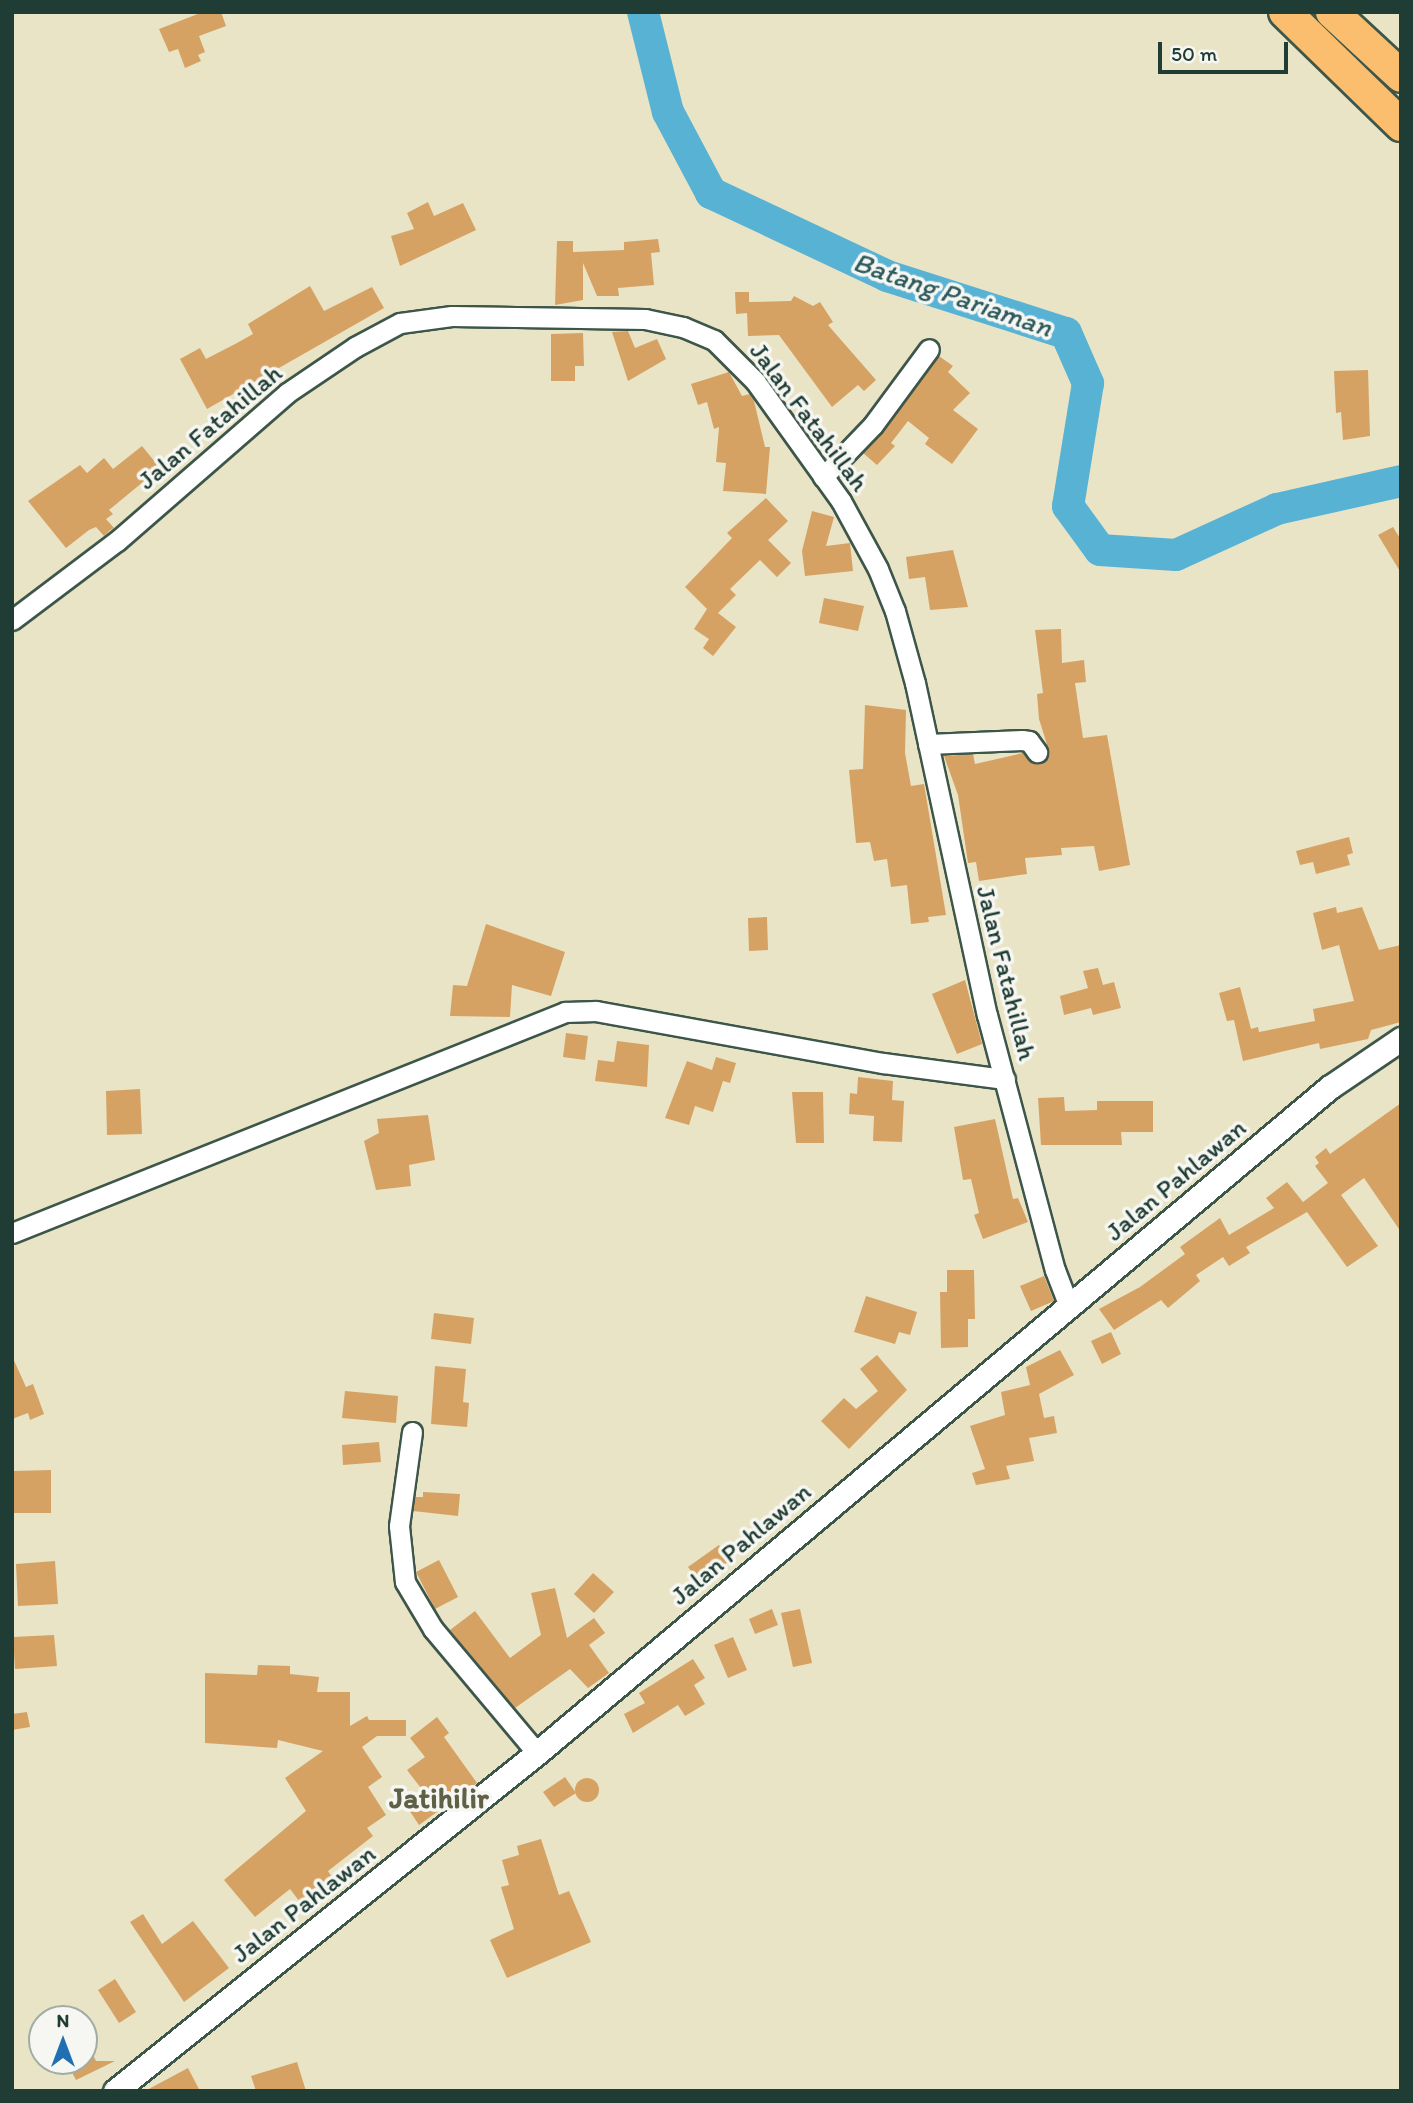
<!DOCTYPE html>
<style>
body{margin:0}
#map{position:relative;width:1413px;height:2103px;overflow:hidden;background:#e9e4c5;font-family:Itim,sans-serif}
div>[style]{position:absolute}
.river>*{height:32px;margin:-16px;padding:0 16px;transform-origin:16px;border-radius:16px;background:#57b2d4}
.building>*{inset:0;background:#d5a264}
.round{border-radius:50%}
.roads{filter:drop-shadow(2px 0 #3d564a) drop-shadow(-2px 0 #3d564a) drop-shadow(0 2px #3d564a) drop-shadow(0 -2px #3d564a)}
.minor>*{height:19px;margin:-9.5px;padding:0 9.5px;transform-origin:9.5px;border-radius:9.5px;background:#fff}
.tertiary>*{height:23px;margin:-11.5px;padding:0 11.5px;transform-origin:11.5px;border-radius:11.5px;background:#fff}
.trunk>*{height:32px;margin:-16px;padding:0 16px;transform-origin:16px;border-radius:16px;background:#fbbe6e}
span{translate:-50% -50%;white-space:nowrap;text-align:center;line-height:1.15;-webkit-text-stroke:7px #f6f6f2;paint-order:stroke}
.street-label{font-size:26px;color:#1f3d34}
.water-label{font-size:28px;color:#2d5a5c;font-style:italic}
.quarter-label{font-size:30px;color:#5f6045;font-weight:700}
.frame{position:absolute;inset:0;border:14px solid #1f3d34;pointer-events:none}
.north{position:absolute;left:28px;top:2005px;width:70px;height:70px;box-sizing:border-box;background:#f6f6f2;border:2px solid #a0aca6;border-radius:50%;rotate:0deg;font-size:19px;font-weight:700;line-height:28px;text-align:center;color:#1f3d34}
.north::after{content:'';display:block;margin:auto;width:24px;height:32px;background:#1f6fb2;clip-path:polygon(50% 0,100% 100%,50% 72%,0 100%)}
.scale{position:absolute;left:1158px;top:42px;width:130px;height:32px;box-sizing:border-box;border:4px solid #1f3d34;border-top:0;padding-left:9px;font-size:21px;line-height:24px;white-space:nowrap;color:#1f3d34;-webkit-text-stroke:5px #f6f6f2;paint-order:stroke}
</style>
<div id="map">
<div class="river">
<i style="left:643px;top:12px;width:103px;rotate:76deg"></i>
<i style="left:668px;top:112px;width:92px;rotate:62deg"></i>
<i style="left:711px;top:193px;width:195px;rotate:25.2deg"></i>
<i style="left:887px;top:276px;width:188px;rotate:17.7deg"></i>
<i style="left:1066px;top:333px;width:55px;rotate:66.3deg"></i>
<i style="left:1088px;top:383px;width:125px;rotate:99.2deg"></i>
<i style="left:1068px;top:506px;width:54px;rotate:54deg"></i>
<i style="left:1100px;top:550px;width:76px;rotate:3.8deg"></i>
<i style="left:1176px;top:555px;width:111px;rotate:-24.5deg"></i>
<i style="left:1277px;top:509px;width:127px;rotate:-12.7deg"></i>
</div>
<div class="building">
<i style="clip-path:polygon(203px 12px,221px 12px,226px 26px,199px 36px,205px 52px,198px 55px,201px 61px,185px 68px,178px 49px,169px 52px,159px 29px)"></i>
<i style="clip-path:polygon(428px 202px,434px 216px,463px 203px,476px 230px,400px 266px,391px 236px,414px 229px,407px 213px)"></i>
<i style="clip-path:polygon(658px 239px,660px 252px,651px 253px,654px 285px,618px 288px,619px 296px,597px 296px,583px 263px,583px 300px,555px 305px,557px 241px,573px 241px,573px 252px,624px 250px,624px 242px)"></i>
<i style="clip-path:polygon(310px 286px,324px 311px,372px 287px,384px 308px,207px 409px,180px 359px,200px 348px,206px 359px,237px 343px,253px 334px,248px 324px)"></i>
<i style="clip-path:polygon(735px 292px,749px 292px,749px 302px,791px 301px,794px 296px,813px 306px,820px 302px,833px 322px,828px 325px,876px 380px,864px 391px,858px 385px,832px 407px,779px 335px,748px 336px,747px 313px,736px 314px)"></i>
<i style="clip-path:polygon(628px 331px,635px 348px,657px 339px,666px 359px,628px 381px,612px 332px)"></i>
<i style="clip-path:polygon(583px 333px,584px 366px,575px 366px,575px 381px,551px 381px,551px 334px)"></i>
<i style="clip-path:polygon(939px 356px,953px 366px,948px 372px,970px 393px,953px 410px,978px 429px,952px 464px,925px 444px,929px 438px,908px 421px,891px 443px,895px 446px,877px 465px,863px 453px)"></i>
<i style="clip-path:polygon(1368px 370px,1370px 436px,1343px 440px,1341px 412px,1336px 413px,1334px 371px)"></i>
<i style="clip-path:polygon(729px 372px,742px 396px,750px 394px,754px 401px,765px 447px,770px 447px,766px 494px,723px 491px,726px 463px,716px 462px,719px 427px,714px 429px,707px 402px,698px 405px,691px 384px)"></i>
<i style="clip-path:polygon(142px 446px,160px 468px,109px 510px,113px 514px,106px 519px,114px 528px,109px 531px,104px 536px,96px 527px,89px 530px,66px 548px,28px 501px,80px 465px,87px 473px,104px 458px,113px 469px)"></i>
<i style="clip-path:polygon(766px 498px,788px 521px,768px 540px,791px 563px,777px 577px,760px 560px,730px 589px,736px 595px,718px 613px,736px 627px,713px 656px,703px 648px,709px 639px,694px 629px,707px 609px,685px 587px,732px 538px,727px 533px)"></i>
<i style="clip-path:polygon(812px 511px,834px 517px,826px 546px,850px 543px,853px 571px,805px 576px,802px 551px)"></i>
<i style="clip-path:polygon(1393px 527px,1401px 540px,1401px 573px,1378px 535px)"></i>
<i style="clip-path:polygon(953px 550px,968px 607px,930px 610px,925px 577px,909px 579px,906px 557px)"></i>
<i style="clip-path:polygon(824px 598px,864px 606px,858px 631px,819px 623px)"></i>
<i style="clip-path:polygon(1061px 629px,1062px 663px,1084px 660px,1086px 682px,1075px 683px,1083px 738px,1107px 735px,1130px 865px,1099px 871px,1094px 846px,1061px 848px,1062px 855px,1025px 858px,1027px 874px,979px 881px,976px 862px,968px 863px,958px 795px,944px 756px,973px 754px,975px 764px,1023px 753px,1033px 763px,1045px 761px,1049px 751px,1039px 719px,1037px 694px,1043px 693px,1035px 630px)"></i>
<i style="clip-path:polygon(865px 705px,906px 710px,905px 753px,911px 786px,924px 784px,946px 915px,928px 917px,929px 922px,911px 924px,907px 885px,891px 887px,887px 859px,874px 861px,870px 842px,856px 843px,849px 770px,863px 769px)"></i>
<i style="clip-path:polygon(1349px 837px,1353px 853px,1347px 855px,1350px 865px,1316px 874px,1313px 862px,1300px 865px,1296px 851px)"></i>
<i style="clip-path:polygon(1336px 907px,1337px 913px,1362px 907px,1379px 950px,1401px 945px,1401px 1022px,1371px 1030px,1368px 1039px,1320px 1049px,1319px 1043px,1243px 1061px,1234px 1020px,1227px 1021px,1219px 993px,1240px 987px,1251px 1029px,1258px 1027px,1259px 1032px,1315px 1021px,1313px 1009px,1354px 1001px,1339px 945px,1322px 950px,1313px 913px)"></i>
<i style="clip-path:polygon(767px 917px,768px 950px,749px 951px,748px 918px)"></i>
<i style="clip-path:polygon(486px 924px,565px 952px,551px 996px,512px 985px,510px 1017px,450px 1016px,453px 985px,467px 986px)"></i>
<i style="clip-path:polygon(1098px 968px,1103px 985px,1114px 982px,1121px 1008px,1093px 1015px,1091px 1008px,1064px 1015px,1060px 996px,1088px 988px,1083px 971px)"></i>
<i style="clip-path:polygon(965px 980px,982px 1044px,957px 1054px,932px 994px)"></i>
<i style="clip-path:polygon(566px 1033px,588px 1036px,585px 1060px,563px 1057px)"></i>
<i style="clip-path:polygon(617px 1041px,649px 1045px,647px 1087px,595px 1081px,598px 1060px,614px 1062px)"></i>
<i style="clip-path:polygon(716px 1057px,736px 1063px,730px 1083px,723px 1081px,713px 1112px,695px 1106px,689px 1125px,665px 1118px,687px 1061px,712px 1070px)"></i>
<i style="clip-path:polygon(858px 1077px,893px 1081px,892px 1100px,904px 1101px,902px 1142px,873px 1141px,874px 1116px,849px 1114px,850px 1093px,857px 1094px)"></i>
<i style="clip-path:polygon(140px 1089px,142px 1134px,107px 1135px,106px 1091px)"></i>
<i style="clip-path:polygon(792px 1092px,823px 1092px,824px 1143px,796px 1143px)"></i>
<i style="clip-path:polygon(1064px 1097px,1065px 1111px,1097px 1110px,1097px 1101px,1153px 1101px,1153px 1132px,1121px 1132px,1122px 1145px,1041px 1145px,1038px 1098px)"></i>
<i style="clip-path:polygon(1401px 1103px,1401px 1232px,1364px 1178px,1341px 1195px,1378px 1246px,1347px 1267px,1307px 1212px,1246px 1247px,1250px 1253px,1229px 1266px,1223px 1257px,1196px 1275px,1200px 1281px,1168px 1308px,1161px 1300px,1114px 1330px,1099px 1309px,1140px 1287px,1185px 1254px,1180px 1247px,1220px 1218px,1229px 1235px,1274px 1208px,1266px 1198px,1287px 1182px,1303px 1202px,1328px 1183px,1315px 1166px,1319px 1163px,1315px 1157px,1326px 1148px,1330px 1154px)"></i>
<i style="clip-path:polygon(428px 1115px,435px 1160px,409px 1165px,411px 1186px,376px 1190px,364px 1141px,379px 1133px,377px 1119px)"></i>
<i style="clip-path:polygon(995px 1119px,1013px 1199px,1018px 1198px,1028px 1222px,983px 1239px,974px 1215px,979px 1213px,971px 1179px,963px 1180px,954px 1127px)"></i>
<i style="clip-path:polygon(947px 1270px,974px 1270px,975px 1319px,968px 1319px,968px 1347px,941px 1348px,940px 1292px,947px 1292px)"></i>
<i style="clip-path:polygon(1044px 1276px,1054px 1301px,1031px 1311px,1020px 1286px)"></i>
<i style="clip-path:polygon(866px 1296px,917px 1312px,910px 1335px,899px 1332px,895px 1344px,854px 1332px)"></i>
<i style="clip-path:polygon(434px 1313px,474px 1318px,471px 1344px,431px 1339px)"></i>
<i style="clip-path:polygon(1111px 1332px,1121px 1354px,1102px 1364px,1091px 1341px)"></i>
<i style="clip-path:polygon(1060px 1350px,1074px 1375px,1039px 1394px,1044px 1418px,1054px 1416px,1057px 1433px,1029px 1438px,1034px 1461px,1006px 1466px,1010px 1479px,976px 1485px,972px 1473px,985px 1469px,970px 1426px,1005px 1415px,1001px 1392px,1030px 1385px,1026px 1367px)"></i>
<i style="clip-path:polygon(877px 1355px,907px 1390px,849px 1449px,821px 1421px,844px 1398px,856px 1409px,878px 1391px,860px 1369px)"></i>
<i style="clip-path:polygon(12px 1356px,26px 1387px,33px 1384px,44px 1414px,30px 1420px,28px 1413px,12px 1419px)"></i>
<i style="clip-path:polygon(435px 1366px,466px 1369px,463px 1402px,469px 1403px,467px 1427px,431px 1424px)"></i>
<i style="clip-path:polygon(345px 1391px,398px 1396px,396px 1423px,342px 1418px)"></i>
<i style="clip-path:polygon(379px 1442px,381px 1462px,343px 1465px,342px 1445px)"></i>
<i style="clip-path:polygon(51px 1470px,51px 1513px,12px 1513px,12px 1471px)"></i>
<i style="clip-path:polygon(423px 1492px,460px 1494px,458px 1516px,413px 1511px,415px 1497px,423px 1497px)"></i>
<i style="clip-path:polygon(719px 1545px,730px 1561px,700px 1583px,688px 1567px)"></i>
<i style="clip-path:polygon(439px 1560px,458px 1597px,435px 1609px,416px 1572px)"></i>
<i style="clip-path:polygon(55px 1561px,58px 1604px,18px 1606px,16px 1564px)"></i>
<i style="clip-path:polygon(593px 1573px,614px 1592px,594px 1613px,574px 1594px)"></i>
<i style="clip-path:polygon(555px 1588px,567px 1638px,594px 1618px,605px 1633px,589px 1645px,609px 1673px,588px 1688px,570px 1669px,515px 1708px,450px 1630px,475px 1611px,510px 1658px,541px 1635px,531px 1593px)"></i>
<i style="clip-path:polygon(772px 1609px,778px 1625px,755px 1634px,749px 1619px)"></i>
<i style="clip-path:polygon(800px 1609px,812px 1663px,793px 1667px,781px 1613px)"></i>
<i style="clip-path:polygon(54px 1635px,57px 1666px,15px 1669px,13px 1637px)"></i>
<i style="clip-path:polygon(733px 1637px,747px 1670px,728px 1678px,714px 1645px)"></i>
<i style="clip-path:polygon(693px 1659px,705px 1678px,694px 1685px,705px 1704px,685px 1716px,678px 1705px,633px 1733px,624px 1714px,645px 1703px,639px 1693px)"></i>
<i style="clip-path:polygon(258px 1665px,290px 1666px,290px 1674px,319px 1677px,317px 1692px,350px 1692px,350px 1726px,367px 1716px,369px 1720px,406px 1720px,406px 1736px,377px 1736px,362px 1747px,382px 1777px,368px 1787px,386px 1815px,367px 1828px,373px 1836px,328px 1871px,333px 1879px,312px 1890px,320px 1900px,306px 1910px,290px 1889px,255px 1917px,224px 1880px,306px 1811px,285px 1778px,323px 1751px,278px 1740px,277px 1748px,205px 1743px,205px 1673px,257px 1675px)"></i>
<i style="clip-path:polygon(27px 1712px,30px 1727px,12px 1730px,12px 1714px)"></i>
<i style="clip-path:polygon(437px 1717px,449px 1733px,444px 1737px,477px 1783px,419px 1825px,405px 1804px,424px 1792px,407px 1770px,425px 1757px,410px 1738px)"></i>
<i style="clip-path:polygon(565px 1777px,576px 1793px,554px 1807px,543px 1792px)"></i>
<i class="round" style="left:575px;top:1778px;width:24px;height:24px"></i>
<i style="clip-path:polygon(541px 1839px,559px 1895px,569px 1891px,591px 1942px,507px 1978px,490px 1940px,514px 1929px,501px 1887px,509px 1885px,502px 1860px,519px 1855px,517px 1846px)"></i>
<i style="clip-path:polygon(143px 1914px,162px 1944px,193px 1921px,229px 1968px,184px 2002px,130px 1922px)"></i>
<i style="clip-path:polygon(115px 1979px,136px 2012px,119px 2023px,98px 1990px)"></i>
<i style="clip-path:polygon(84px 2037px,96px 2061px,115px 2061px,76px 2080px,66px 2061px,84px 2061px)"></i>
<i style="clip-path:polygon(297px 2062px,306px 2091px,256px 2091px,251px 2076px)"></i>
<i style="clip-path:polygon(188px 2068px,200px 2091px,145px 2091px)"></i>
</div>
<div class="roads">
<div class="minor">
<i style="left:823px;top:477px;width:72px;rotate:-46.1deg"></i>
<i style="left:873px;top:425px;width:94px;rotate:-53.6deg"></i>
<i style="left:12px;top:620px;width:131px;rotate:-37deg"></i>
<i style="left:117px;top:541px;width:225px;rotate:-41deg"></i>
<i style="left:287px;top:393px;width:82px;rotate:-34.1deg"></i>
<i style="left:355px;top:347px;width:51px;rotate:-28.1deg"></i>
<i style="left:400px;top:323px;width:52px;rotate:-7.7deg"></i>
<i style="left:452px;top:316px;width:193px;rotate:0.9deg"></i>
<i style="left:645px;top:319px;width:39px;rotate:12deg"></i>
<i style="left:683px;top:327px;width:34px;rotate:23deg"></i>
<i style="left:714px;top:340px;width:58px;rotate:45deg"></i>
<i style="left:755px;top:381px;width:148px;rotate:54.4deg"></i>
<i style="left:841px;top:501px;width:77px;rotate:61.4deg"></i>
<i style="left:878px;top:569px;width:45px;rotate:68deg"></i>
<i style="left:895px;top:611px;width:75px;rotate:74.5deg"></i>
<i style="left:915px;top:683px;width:340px;rotate:77.8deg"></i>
<i style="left:987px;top:1015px;width:264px;rotate:75.1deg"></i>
<i style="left:1055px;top:1270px;width:39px;rotate:69deg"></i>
<i style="left:928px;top:744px;width:94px;rotate:-2.4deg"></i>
<i style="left:1022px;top:740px;width:7px;rotate:8deg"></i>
<i style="left:1029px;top:741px;width:14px;rotate:54deg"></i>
<i style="left:12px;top:1233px;width:596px;rotate:-21.78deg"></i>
<i style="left:565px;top:1012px;width:31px;rotate:-2deg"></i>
<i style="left:596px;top:1011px;width:292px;rotate:10.3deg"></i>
<i style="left:883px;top:1063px;width:123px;rotate:7.5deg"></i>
<i style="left:412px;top:1432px;width:95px;rotate:97.9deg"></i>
<i style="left:399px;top:1526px;width:56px;rotate:83.9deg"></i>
<i style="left:405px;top:1582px;width:55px;rotate:59.2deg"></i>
<i style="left:433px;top:1629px;width:162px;rotate:50deg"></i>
</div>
<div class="tertiary">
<i style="left:115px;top:2091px;width:541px;rotate:-38.69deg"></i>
<i style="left:537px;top:1753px;width:1036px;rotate:-40.03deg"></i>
<i style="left:1330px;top:1087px;width:86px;rotate:-34.1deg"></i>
</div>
<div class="trunk">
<i style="left:1285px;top:12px;width:162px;rotate:44.2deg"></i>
<i style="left:1332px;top:12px;width:94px;rotate:42.8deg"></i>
</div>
</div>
<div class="street-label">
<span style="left:809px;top:417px;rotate:53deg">Jalan Fatahillah</span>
<span style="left:210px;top:427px;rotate:-40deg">Jalan Fatahillah</span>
<span style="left:1006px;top:973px;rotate:76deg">Jalan Fatahillah</span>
<span style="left:1176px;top:1180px;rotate:-40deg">Jalan Pahlawan</span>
<span style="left:741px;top:1544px;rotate:-40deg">Jalan Pahlawan</span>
<span style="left:304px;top:1904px;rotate:-38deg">Jalan Pahlawan</span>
</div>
<div class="water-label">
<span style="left:953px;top:294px;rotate:19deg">Batang Pariaman</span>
</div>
<div class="quarter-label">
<span style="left:439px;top:1798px">Jatihilir</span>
</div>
<div class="frame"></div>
<div class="north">N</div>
<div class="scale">50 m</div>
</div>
